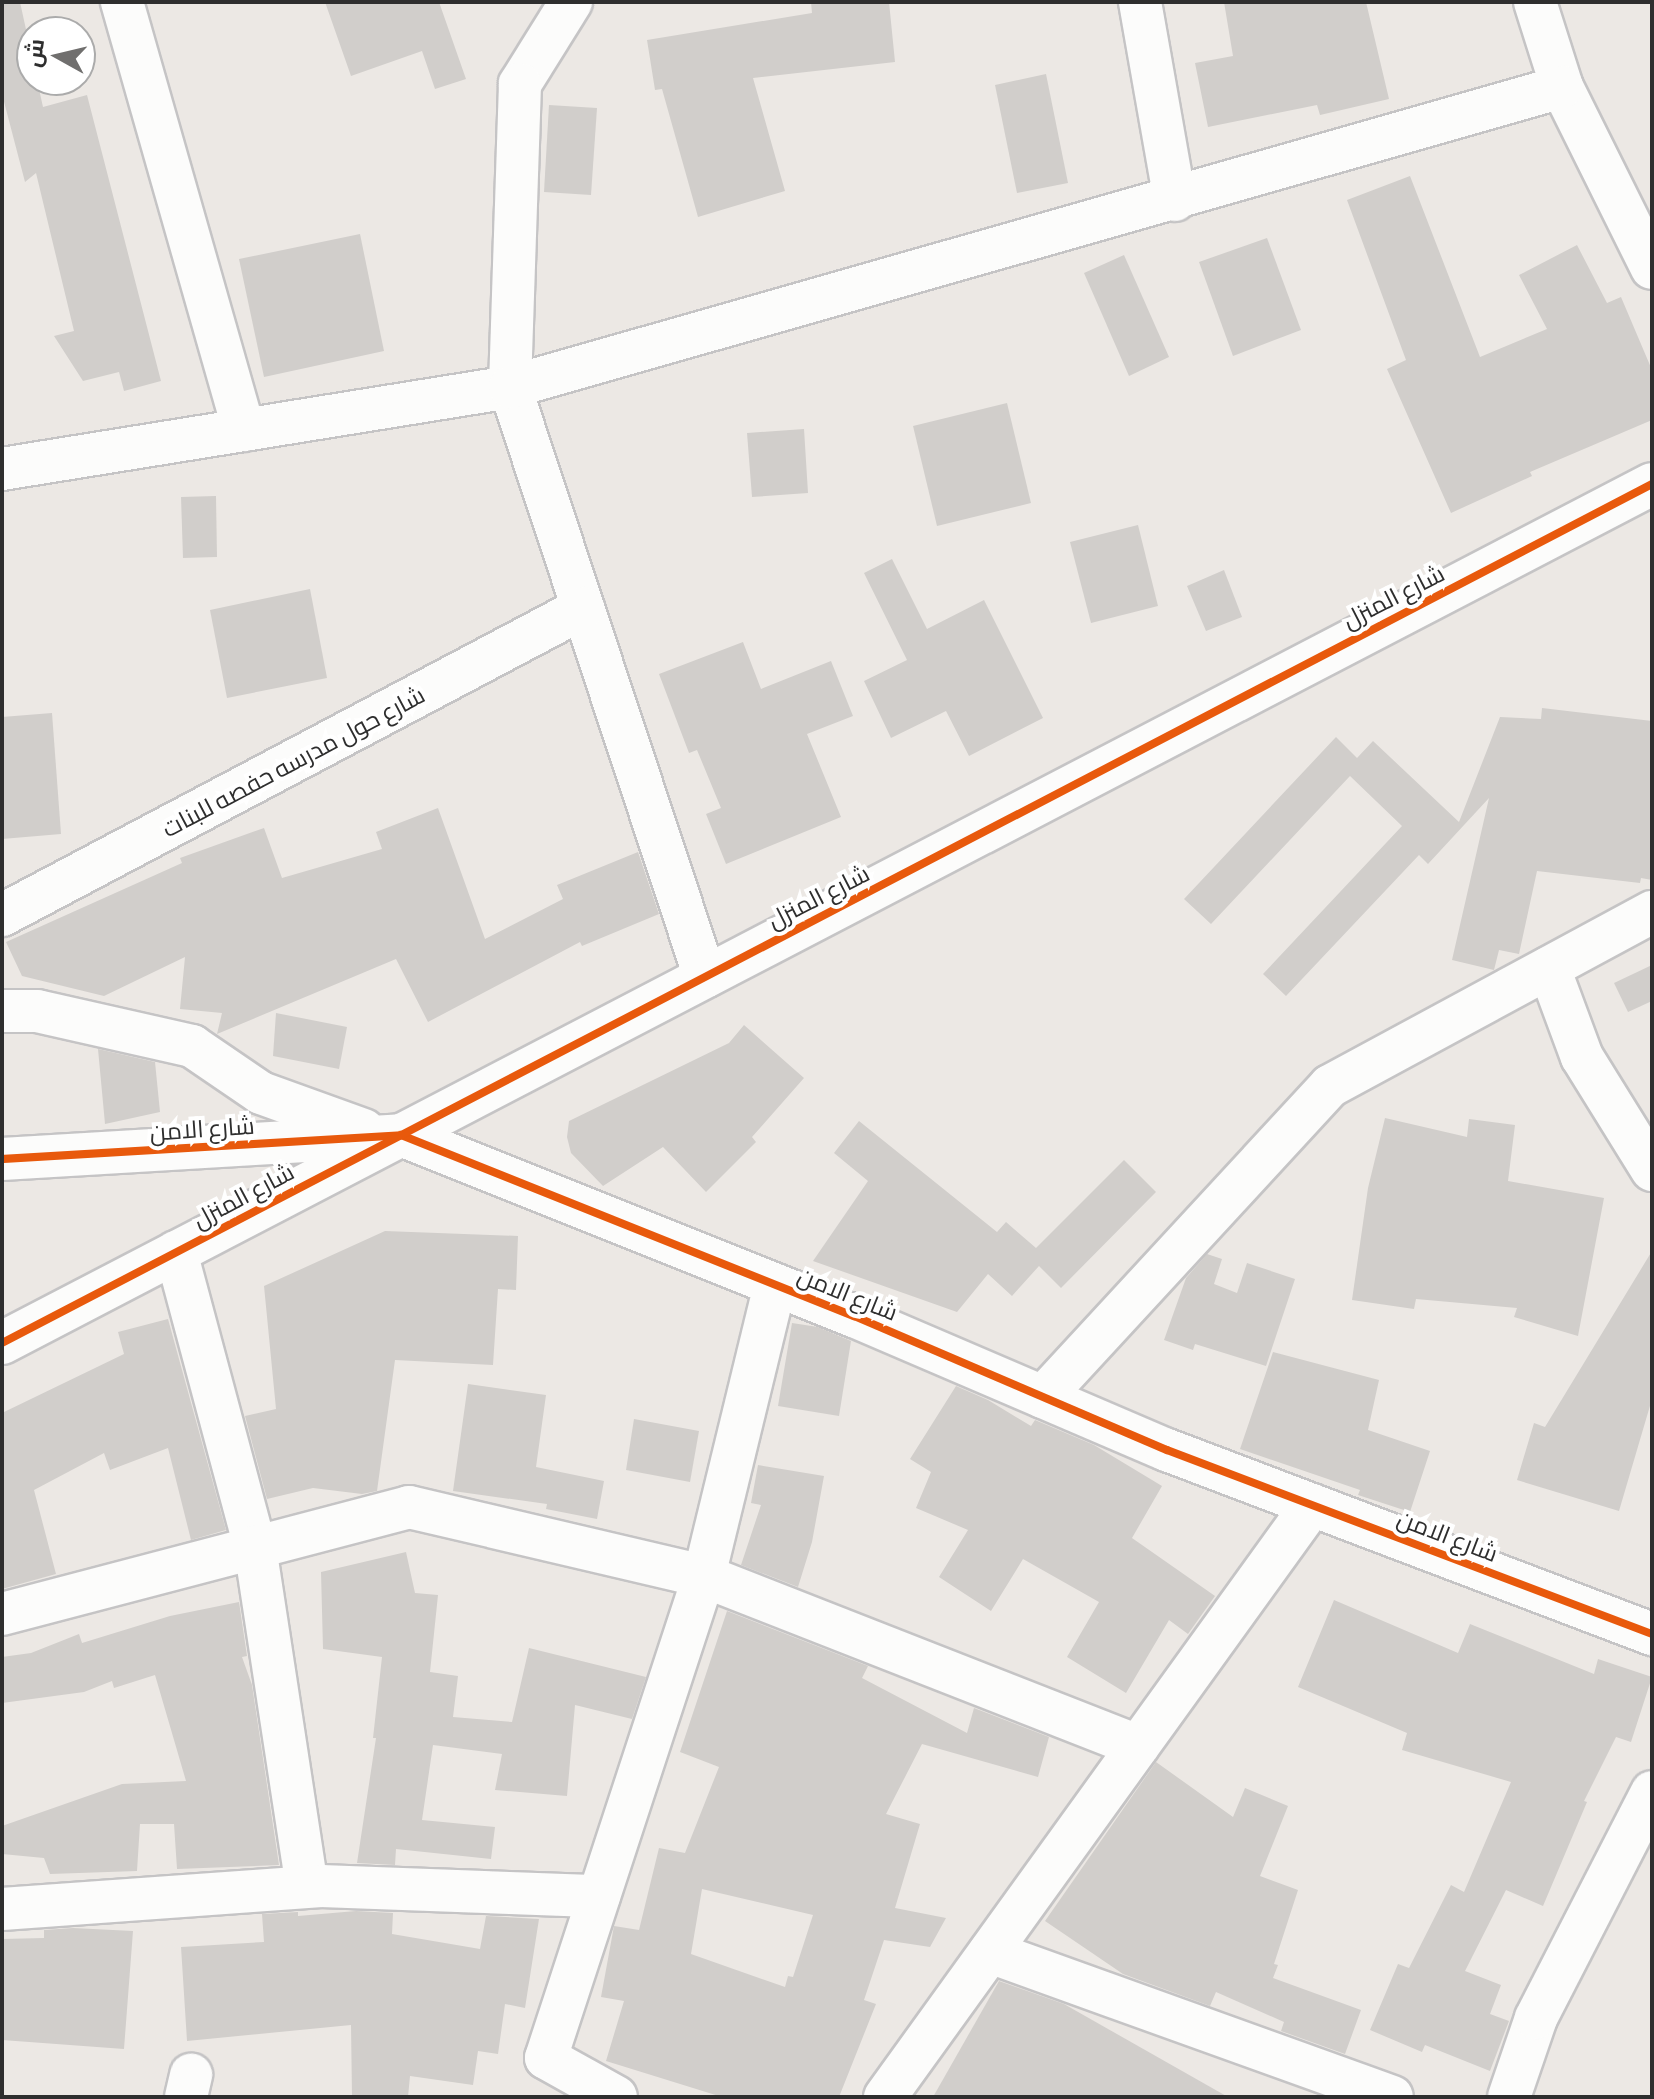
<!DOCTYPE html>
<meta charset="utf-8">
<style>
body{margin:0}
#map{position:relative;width:1654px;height:2099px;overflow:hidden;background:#ece8e4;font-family:Commissioner,Cairo,sans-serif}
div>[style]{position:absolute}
.building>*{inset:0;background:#d1cecb}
.roads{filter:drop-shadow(2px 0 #c5c4c5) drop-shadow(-2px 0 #c5c4c5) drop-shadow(0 2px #c5c4c5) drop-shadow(0 -2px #c5c4c5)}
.minor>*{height:42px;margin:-21px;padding:0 21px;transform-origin:21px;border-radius:21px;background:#fcfcfb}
.cycleway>*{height:8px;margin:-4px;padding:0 4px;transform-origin:4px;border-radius:4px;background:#e8590c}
span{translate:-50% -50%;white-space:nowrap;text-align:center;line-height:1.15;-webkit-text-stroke:8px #fff;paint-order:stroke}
.street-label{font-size:24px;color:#2e2e2e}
.frame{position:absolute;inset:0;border:4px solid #2e2e2e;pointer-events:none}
.north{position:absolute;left:16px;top:16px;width:80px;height:80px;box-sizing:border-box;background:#fff;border:2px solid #ababab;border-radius:50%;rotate:278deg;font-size:22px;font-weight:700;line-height:32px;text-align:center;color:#2e2e2e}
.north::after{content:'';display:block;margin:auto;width:28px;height:36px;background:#706f6e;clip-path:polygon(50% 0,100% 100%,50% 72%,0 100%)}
</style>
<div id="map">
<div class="building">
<i style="clip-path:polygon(2px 2px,20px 2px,32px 57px,32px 80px,37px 80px,43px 107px,87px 95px,161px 381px,124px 391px,119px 372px,83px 381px,54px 336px,74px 331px,36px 173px,25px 182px,2px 94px)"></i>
<i style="clip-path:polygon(325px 2px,439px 2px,466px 79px,435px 89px,422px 51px,351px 76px)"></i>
<i style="clip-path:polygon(811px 2px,889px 2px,895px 62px,753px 78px,785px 191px,698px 217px,662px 89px,655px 90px,647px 40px,812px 13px)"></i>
<i style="clip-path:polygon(1224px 2px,1366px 2px,1389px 99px,1320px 115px,1317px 105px,1208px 127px,1195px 63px,1233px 56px)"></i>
<i style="clip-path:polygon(1046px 74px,1068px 183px,1017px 193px,995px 85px)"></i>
<i style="clip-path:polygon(549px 105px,597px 108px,591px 195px,544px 192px)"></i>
<i style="clip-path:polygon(1410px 176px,1480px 357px,1547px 329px,1519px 275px,1577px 245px,1607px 303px,1621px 297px,1652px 370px,1652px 420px,1530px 472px,1532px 476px,1451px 513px,1387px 369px,1406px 360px,1347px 200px)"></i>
<i style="clip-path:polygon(360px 234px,384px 351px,264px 377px,239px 259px)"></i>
<i style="clip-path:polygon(1267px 238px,1301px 330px,1233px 356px,1199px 262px)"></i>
<i style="clip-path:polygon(1124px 255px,1169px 357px,1129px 376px,1084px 273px)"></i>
<i style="clip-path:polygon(1007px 403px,1031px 503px,937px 526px,913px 426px)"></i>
<i style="clip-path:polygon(804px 429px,808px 493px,752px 497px,747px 433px)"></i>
<i style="clip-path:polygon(216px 496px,217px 557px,183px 558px,181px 497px)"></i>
<i style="clip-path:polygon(1138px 525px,1158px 606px,1091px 623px,1070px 542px)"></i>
<i style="clip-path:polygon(892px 559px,927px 629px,984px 600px,1043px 718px,969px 756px,946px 711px,891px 738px,864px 681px,907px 660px,864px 573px)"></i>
<i style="clip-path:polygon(1224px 570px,1242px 617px,1206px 631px,1187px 586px)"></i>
<i style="clip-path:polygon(310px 589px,327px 678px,227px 698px,210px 610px)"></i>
<i style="clip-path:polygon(743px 642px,761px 689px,831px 661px,853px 716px,807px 734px,841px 817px,726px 864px,706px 814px,721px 808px,697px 750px,689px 753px,659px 674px)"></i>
<i style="clip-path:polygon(1542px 708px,1652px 721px,1652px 880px,1641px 878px,1640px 883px,1537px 871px,1519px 954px,1499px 950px,1494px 970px,1452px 960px,1489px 798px,1428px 864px,1419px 855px,1286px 996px,1263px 974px,1402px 826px,1350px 776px,1211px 924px,1184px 899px,1336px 737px,1357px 758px,1373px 741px,1459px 822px,1500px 717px,1541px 719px)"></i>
<i style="clip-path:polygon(52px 713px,61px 834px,2px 839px,2px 717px)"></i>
<i style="clip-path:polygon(438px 808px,485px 939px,563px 899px,557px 885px,638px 852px,659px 914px,582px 946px,580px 942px,428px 1022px,396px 959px,217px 1034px,222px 1013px,180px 1009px,185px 957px,104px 996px,22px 976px,6px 942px,182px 863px,180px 858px,264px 828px,282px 878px,382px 849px,376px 832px)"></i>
<i style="clip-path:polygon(1652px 965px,1652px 1001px,1628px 1012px,1614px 983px)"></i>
<i style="clip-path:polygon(276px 1013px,347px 1027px,339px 1069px,273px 1056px)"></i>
<i style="clip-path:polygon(744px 1025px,804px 1078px,752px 1137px,756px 1142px,706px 1192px,663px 1147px,603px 1186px,571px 1153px,567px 1137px,569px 1121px,729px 1043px)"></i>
<i style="clip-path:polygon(98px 1049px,155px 1062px,160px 1112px,105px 1124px)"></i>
<i style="clip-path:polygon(1385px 1118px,1467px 1137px,1469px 1119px,1515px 1125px,1508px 1181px,1604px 1198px,1578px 1336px,1514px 1317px,1517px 1308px,1416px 1299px,1414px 1309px,1352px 1300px,1368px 1188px)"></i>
<i style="clip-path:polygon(859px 1121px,997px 1232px,1006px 1222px,1036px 1248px,1124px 1160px,1156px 1192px,1061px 1288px,1039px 1266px,1012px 1296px,988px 1274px,957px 1312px,813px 1261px,868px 1181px,834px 1153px)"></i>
<i style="clip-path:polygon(385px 1231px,518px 1236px,516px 1290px,498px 1289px,493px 1365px,395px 1360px,377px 1491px,362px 1494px,313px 1488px,267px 1499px,245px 1416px,276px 1409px,264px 1286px)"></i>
<i style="clip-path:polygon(1652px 1251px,1652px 1399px,1619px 1511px,1517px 1480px,1534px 1423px,1545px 1427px)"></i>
<i style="clip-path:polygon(1207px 1254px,1222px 1259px,1214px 1284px,1237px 1293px,1247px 1263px,1295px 1279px,1266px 1366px,1195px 1344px,1193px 1350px,1164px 1340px,1186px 1278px)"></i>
<i style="clip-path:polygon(168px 1319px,226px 1530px,191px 1540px,168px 1448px,110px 1470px,104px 1453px,34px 1490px,56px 1574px,2px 1589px,2px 1413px,124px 1354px,118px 1332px)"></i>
<i style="clip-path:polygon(792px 1323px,818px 1327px,851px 1341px,839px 1416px,778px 1406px)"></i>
<i style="clip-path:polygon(1273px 1352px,1379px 1380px,1368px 1430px,1430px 1451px,1410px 1512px,1358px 1495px,1360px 1490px,1240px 1449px)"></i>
<i style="clip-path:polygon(468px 1384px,546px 1395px,536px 1467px,604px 1481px,597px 1519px,546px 1509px,547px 1504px,453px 1491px)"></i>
<i style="clip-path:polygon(956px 1386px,988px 1400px,1031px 1426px,1035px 1420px,1094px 1445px,1162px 1486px,1132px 1538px,1215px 1596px,1188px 1634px,1169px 1620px,1126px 1693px,1067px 1657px,1099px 1602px,1023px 1559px,991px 1611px,939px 1577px,968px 1530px,916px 1508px,931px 1472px,910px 1459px)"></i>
<i style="clip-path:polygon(634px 1419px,699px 1431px,690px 1482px,626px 1470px)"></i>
<i style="clip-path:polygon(758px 1465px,824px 1476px,812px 1542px,798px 1587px,741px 1565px,761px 1505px,751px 1503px)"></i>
<i style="clip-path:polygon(406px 1552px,415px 1593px,438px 1595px,430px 1672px,458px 1676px,453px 1717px,512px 1722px,529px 1648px,646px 1677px,632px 1719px,575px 1705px,567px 1796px,495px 1790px,502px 1754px,433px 1745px,422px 1820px,495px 1827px,491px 1859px,396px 1849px,395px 1865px,357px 1863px,376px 1738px,373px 1738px,382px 1657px,323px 1649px,321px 1572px)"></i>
<i style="clip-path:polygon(1334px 1600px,1458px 1653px,1470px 1624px,1594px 1674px,1598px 1659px,1652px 1677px,1631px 1742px,1616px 1737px,1584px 1801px,1587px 1802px,1543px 1906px,1506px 1890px,1465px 1971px,1501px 1985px,1490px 2014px,1509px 2021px,1490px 2071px,1425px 2045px,1422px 2052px,1370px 2030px,1398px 1964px,1409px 1968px,1451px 1885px,1464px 1892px,1511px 1782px,1402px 1750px,1407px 1733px,1298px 1687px)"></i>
<i style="clip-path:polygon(239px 1602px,247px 1656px,242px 1657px,252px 1685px,279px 1865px,177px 1869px,174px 1824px,140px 1824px,137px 1871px,50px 1874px,44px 1858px,2px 1854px,2px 1826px,122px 1784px,186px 1781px,155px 1675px,114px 1688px,112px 1681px,84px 1692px,2px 1703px,2px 1657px,31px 1653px,79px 1634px,82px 1643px,170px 1616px)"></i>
<i style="clip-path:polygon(evenodd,727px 1611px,868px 1666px,862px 1678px,967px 1733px,974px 1708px,1049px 1737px,1038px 1777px,922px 1744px,886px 1814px,920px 1824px,895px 1908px,946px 1918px,930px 1947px,884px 1940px,864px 2000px,876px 2004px,839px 2097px,722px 2097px,606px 2061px,624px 2001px,601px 1997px,614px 1926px,639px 1930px,659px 1848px,685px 1853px,719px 1767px,680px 1752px,727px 1611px,702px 1889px,813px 1915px,793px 1977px,788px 1976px,785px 1987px,691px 1954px,702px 1889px)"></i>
<i style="clip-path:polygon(1156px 1762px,1233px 1817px,1245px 1788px,1288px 1806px,1260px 1876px,1298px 1890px,1274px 1964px,1278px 1965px,1273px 1978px,1361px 2010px,1345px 2054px,1281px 2031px,1284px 2022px,1216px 1992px,1210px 2006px,1123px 1974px,1045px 1921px)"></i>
<i style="clip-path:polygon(356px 1911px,393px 1913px,392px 1934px,480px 1949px,486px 1916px,539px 1919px,525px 2008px,505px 2004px,498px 2054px,478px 2051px,473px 2085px,410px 2076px,408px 2097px,352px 2097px,351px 2025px,187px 2041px,181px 1947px,264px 1942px,262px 1914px,298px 1912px,298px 1916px)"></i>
<i style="clip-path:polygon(73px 1928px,133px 1931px,124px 2049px,2px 2040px,2px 1939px,44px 1938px,44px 1930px)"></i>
<i style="clip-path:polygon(999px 1981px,1064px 2004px,1228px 2097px,933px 2097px)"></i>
</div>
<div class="roads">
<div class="minor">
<i style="left:122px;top:2px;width:445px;rotate:74.1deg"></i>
<i style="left:571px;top:2px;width:97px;rotate:121.9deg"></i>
<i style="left:520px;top:84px;width:303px;rotate:91.9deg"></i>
<i style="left:510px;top:387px;width:621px;rotate:71.71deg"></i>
<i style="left:1140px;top:2px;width:201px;rotate:80deg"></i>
<i style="left:1535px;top:2px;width:89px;rotate:72.4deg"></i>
<i style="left:1562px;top:87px;width:202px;rotate:63.6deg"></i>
<i style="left:2px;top:469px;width:515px;rotate:-9.17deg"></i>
<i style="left:510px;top:387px;width:1094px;rotate:-15.92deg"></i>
<i style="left:2px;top:915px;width:657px;rotate:-27.85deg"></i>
<i style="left:1549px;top:968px;width:95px;rotate:69.7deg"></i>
<i style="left:1582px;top:1057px;width:133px;rotate:58.2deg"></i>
<i style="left:2px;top:1011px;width:35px"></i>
<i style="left:37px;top:1011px;width:159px;rotate:12.7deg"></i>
<i style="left:192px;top:1046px;width:83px;rotate:34.3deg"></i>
<i style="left:261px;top:1093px;width:109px;rotate:19.8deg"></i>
<i style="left:2px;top:1159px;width:400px;rotate:-3.4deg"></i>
<i style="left:401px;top:1135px;width:488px;rotate:21.8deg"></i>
<i style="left:854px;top:1316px;width:340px;rotate:23.2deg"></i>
<i style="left:1167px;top:1450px;width:519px;rotate:20.78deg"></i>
<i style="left:176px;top:1252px;width:305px;rotate:75deg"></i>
<i style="left:255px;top:1547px;width:343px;rotate:81.3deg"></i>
<i style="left:775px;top:1285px;width:300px;rotate:103.7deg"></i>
<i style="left:704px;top:1576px;width:466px;rotate:21.4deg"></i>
<i style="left:2px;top:1343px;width:1860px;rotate:-27.5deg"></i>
<i style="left:1043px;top:1397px;width:423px;rotate:-47.3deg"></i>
<i style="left:1330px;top:1086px;width:366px;rotate:-28.4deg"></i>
<i style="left:2px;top:1614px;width:421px;rotate:-14.7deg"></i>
<i style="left:409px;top:1507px;width:303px;rotate:13.2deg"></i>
<i style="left:704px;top:1576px;width:507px;rotate:108.15deg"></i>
<i style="left:546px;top:2058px;width:80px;rotate:29.1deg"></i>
<i style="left:2px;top:1909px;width:320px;rotate:-4.1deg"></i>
<i style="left:321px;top:1886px;width:278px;rotate:2.1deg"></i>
<i style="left:990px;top:1952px;width:427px;rotate:19.8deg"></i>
<i style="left:186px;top:2097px;width:23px;rotate:-77deg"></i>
<i style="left:885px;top:2097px;width:730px;rotate:-54.2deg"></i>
<i style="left:1509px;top:2097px;width:83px;rotate:-71.1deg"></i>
<i style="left:1536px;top:2018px;width:254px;rotate:-62.8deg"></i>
</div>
</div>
<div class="cycleway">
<i style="left:2px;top:1159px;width:400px;rotate:-3.4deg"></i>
<i style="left:401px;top:1135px;width:488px;rotate:21.8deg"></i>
<i style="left:854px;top:1316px;width:340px;rotate:23.2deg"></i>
<i style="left:1167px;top:1450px;width:519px;rotate:20.78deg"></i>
<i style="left:2px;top:1343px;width:1860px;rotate:-27.5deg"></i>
</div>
<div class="street-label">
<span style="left:1393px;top:596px;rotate:-27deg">شارع المنزل</span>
<span style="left:293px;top:761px;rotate:-28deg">شارع حول مدرسه حفصه للبنات</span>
<span style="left:818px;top:896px;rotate:-27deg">شارع المنزل</span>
<span style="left:202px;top:1128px;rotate:-4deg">شارع الامن</span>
<span style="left:243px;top:1195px;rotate:-28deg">شارع المنزل</span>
<span style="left:848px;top:1293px;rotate:22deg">شارع الامن</span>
<span style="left:1448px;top:1535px;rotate:21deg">شارع الامن</span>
</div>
<div class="frame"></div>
<div class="north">ش</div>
</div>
